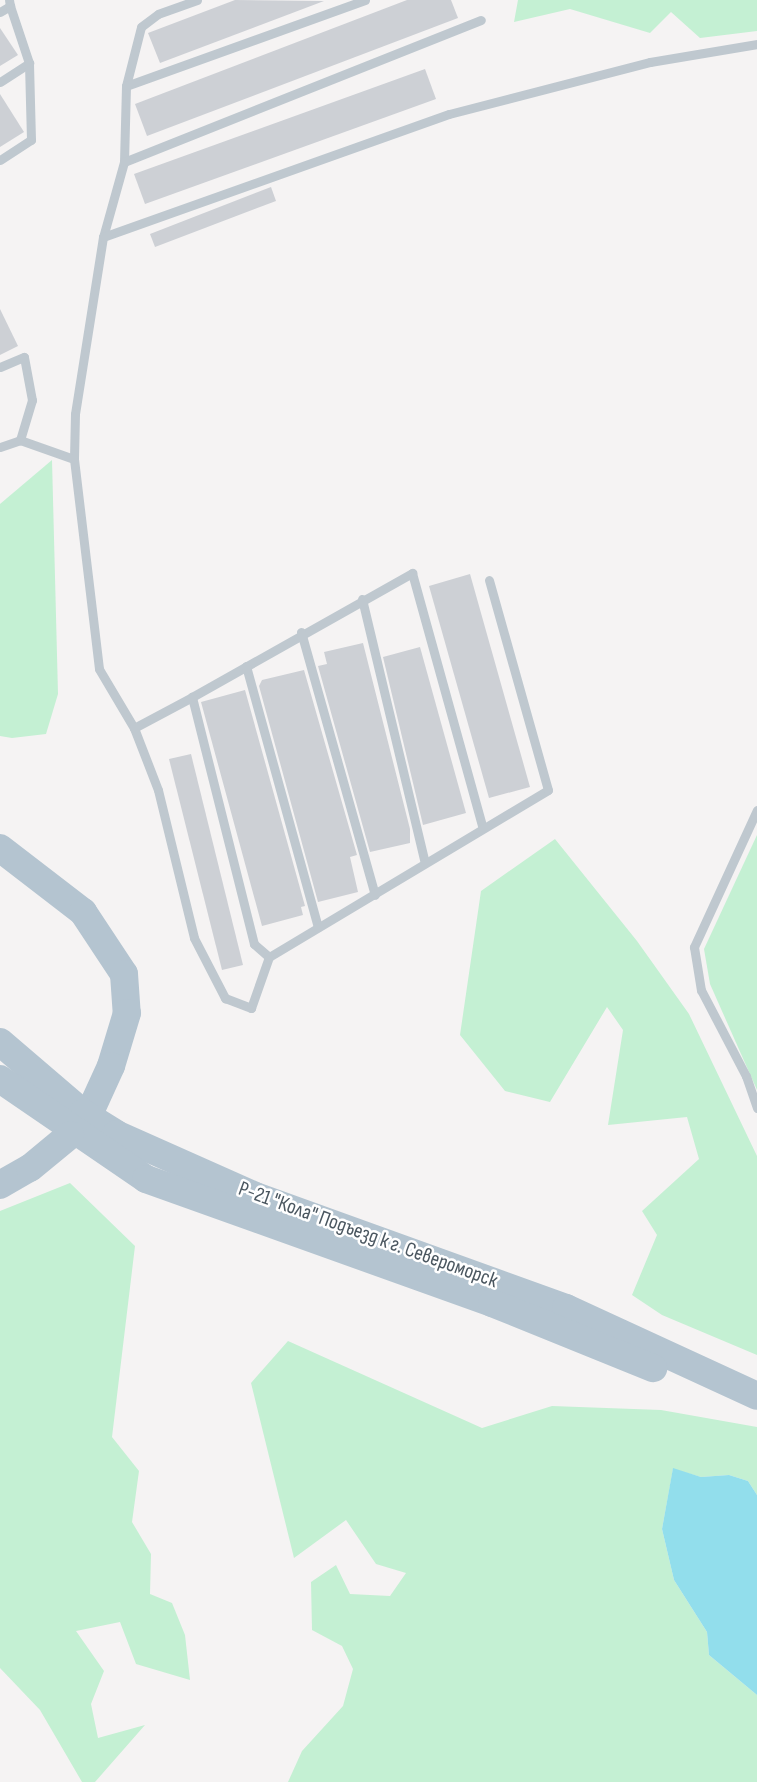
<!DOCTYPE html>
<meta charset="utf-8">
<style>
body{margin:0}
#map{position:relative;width:757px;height:1782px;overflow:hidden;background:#f5f3f3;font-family:"Sofia Sans Condensed",sans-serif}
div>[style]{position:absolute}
.green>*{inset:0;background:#c4f0d3}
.water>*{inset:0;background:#92deec}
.building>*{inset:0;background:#cdd0d5}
.service>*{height:9px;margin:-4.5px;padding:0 4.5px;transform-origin:4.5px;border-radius:4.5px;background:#bfc8cf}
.primary>*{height:28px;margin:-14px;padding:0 14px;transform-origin:14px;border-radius:14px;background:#b4c4d0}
span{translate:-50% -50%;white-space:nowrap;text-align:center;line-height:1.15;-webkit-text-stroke:5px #fff;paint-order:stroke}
.street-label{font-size:21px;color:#4b5760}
</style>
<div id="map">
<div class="green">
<i style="clip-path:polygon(518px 0,757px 0,757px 31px,700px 38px,671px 12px,650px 33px,570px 9px,514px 22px)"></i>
<i style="clip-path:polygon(52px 460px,58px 694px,46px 734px,12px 738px,0 736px,0 504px)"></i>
<i style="clip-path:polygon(757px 835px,757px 1090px,710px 984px,704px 949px)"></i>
<i style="clip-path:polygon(555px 839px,637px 941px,689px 1014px,757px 1156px,757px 1355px,662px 1315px,632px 1295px,657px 1235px,642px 1211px,699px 1159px,687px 1117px,608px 1125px,623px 1030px,607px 1007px,550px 1102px,505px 1091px,460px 1035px,481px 891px)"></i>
<i style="clip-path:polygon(70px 1183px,135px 1246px,112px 1437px,139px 1471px,132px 1522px,151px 1554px,150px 1594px,172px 1603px,185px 1635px,190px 1680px,136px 1664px,120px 1622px,76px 1631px,104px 1671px,91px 1704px,98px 1738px,145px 1725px,95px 1782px,82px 1782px,40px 1710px,0 1668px,0 1211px)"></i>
<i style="clip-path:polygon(288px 1341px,482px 1428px,552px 1406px,661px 1410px,757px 1427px,757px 1495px,748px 1481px,729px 1475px,701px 1477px,673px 1469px,662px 1529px,674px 1580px,707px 1632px,709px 1655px,757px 1695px,757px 1782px,288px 1782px,302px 1751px,343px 1706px,353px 1669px,342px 1646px,312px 1630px,311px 1582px,336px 1565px,350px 1594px,390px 1596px,406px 1573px,376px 1564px,346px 1520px,294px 1558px,251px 1383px)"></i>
</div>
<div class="water">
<i style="clip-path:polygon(673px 1468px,701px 1477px,729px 1475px,748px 1481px,757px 1495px,757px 1695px,709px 1655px,707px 1632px,674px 1580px,662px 1529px)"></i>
</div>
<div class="building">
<i style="clip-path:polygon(235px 0,324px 1px,160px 63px,148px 33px)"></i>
<i style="clip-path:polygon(407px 0,451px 0,458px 18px,147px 136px,135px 104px)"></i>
<i style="clip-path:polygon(0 28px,18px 55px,0 66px)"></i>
<i style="clip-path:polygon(425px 69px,436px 99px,145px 204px,134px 174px)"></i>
<i style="clip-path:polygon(0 94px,24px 132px,0 147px)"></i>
<i style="clip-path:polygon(271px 187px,276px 201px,155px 247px,150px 234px)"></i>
<i style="clip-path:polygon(0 309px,18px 346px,0 355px)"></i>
<i style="clip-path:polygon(470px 574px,530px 787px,489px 798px,429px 586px)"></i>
<i style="clip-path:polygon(363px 643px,410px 829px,410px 843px,370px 852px,318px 666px,327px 664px,324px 652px)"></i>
<i style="clip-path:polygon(420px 647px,466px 813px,423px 825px,383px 657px)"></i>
<i style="clip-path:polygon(304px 670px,357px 855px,350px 857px,358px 892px,318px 902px,259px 686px,262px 680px)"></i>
<i style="clip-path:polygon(245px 690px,305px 906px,301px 907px,303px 915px,262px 926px,201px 702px)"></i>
<i style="clip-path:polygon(191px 754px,243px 965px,222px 970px,169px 759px)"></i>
</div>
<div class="service">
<i style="left:197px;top:0;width:41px;rotate:160.3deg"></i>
<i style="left:158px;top:14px;width:21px;rotate:143deg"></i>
<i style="left:141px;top:27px;width:61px;rotate:104.3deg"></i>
<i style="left:126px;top:86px;width:76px;rotate:91.5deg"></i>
<i style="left:124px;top:162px;width:78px;rotate:105.6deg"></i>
<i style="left:103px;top:237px;width:179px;rotate:99deg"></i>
<i style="left:75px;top:414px;width:45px;rotate:91.3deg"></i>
<i style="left:74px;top:459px;width:211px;rotate:83.2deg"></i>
<i style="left:99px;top:669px;width:69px;rotate:59.3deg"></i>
<i style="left:134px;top:728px;width:66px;rotate:68.8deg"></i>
<i style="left:158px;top:790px;width:152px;rotate:76.3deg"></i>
<i style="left:194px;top:938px;width:68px;rotate:62.7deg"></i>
<i style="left:225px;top:998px;width:28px;rotate:21deg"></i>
<i style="left:251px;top:1008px;width:54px;rotate:-70.6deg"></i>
<i style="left:269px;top:957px;width:20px;rotate:-139deg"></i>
<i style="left:254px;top:944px;width:255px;rotate:-104.1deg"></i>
<i style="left:192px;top:697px;width:253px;rotate:-29.4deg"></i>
<i style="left:412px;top:573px;width:263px;rotate:74.5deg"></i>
<i style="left:0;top:12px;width:12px;rotate:-31deg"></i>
<i style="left:10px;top:6px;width:6px;rotate:-99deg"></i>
<i style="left:0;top:82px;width:35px;rotate:-33deg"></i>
<i style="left:29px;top:63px;width:60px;rotate:-108.4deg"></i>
<i style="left:126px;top:86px;width:254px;rotate:-19.8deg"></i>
<i style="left:0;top:160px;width:37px;rotate:-33deg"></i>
<i style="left:31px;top:140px;width:77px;rotate:-91.5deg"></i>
<i style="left:124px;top:162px;width:384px;rotate:-21.7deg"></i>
<i style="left:103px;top:237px;width:367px;rotate:-19.6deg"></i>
<i style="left:449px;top:114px;width:208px;rotate:-14.5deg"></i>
<i style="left:650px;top:62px;width:109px;rotate:-9.5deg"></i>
<i style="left:0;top:367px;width:26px;rotate:-23deg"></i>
<i style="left:24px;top:357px;width:44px;rotate:79.5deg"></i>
<i style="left:32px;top:400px;width:42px;rotate:106.7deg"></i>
<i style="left:0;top:447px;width:21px;rotate:-19deg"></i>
<i style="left:20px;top:440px;width:57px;rotate:19.4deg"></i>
<i style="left:362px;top:599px;width:271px;rotate:76.6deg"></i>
<i style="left:301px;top:632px;width:273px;rotate:74.3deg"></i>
<i style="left:246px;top:666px;width:271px;rotate:74.6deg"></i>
<i style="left:134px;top:728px;width:66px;rotate:-28.1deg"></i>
<i style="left:757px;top:810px;width:151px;rotate:114.7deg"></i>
<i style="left:694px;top:947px;width:44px;rotate:80.8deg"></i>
<i style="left:701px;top:990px;width:97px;rotate:62.4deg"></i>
<i style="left:746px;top:1076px;width:34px;rotate:71deg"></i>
<i style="left:269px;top:957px;width:325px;rotate:-30.9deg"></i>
<i style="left:548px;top:790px;width:218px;rotate:-105.7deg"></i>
</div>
<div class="primary">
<i style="left:0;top:848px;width:105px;rotate:37.6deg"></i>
<i style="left:83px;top:912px;width:74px;rotate:56.5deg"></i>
<i style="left:124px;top:974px;width:39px;rotate:86deg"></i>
<i style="left:127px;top:1013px;width:55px;rotate:106.8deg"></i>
<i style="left:111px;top:1066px;width:51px;rotate:114.5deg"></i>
<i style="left:0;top:1042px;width:109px;rotate:40.5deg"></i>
<i style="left:83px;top:1113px;width:39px;rotate:32deg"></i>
<i style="left:116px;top:1134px;width:152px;rotate:24deg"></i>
<i style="left:255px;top:1196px;width:331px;rotate:19.8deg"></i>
<i style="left:566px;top:1308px;width:210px;rotate:24.7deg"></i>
<i style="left:0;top:1079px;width:177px;rotate:34.4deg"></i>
<i style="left:146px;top:1179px;width:368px;rotate:19.7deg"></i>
<i style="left:492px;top:1303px;width:174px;rotate:22deg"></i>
<i style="left:0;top:1185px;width:34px;rotate:-30deg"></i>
<i style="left:30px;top:1168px;width:52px;rotate:-39.5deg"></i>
</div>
<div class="street-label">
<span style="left:368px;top:1235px;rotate:20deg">Р-21 "Кола" Подъезд к г. Североморск</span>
</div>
</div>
